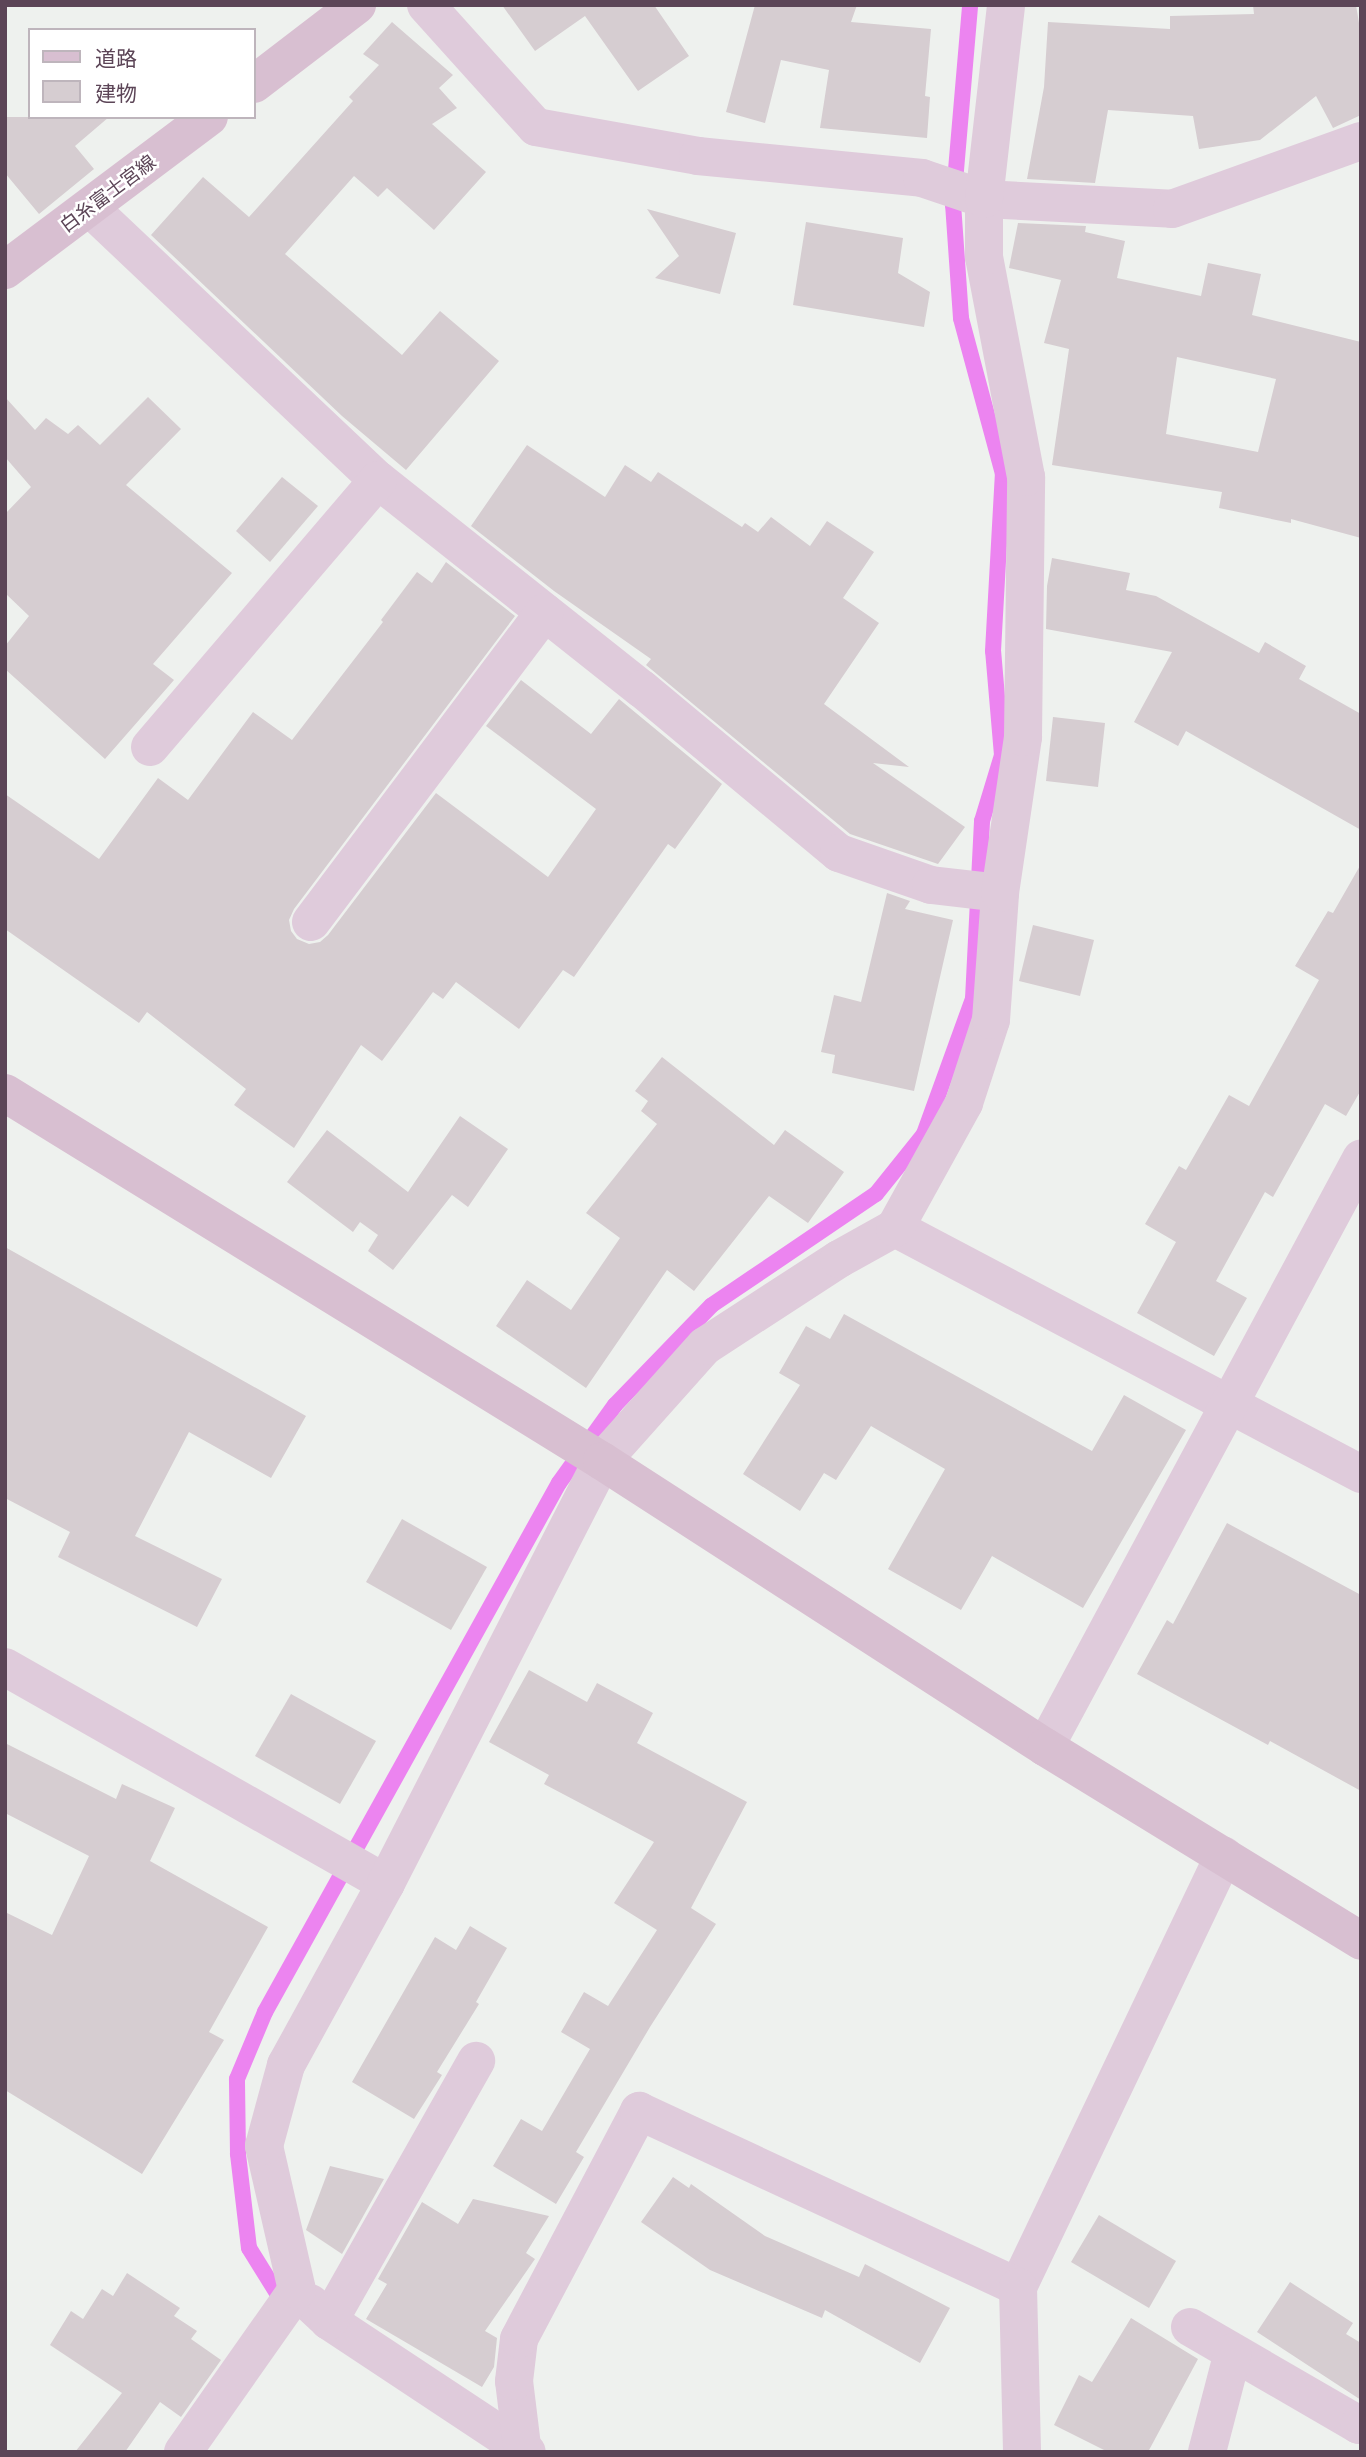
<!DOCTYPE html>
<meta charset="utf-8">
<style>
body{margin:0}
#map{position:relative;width:1366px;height:2457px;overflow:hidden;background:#eef1ee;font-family:Inter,"Noto Sans JP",sans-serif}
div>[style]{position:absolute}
.stream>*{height:16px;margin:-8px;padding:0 8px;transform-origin:8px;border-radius:8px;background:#ec84f0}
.building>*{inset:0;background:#d6cdd1}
.street>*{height:38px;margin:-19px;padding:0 19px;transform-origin:19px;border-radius:19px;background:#dfcbdb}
.secondary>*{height:38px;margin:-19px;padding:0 19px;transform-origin:19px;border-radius:19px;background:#d8bfd1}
span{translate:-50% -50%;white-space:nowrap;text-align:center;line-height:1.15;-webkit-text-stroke:5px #fff;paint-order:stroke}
.street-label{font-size:19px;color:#5c4557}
.frame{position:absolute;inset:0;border:7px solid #5c4557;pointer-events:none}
.legend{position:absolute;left:28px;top:28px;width:228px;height:91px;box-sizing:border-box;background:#fff;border:2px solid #beb5bc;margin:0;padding:9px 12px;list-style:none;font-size:21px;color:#5c4557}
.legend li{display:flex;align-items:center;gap:14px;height:35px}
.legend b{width:35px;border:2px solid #beb5bc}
</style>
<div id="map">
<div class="stream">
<i style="left:285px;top:2306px;width:68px;rotate:-121.8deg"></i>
<i style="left:249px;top:2248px;width:95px;rotate:-96.7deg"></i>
<i style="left:238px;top:2154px;width:75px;rotate:-90.8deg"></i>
<i style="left:237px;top:2079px;width:73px;rotate:-67.3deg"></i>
<i style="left:265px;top:2012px;width:605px;rotate:-60.94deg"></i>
<i style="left:559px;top:1483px;width:96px;rotate:-54.3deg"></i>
<i style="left:615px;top:1405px;width:139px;rotate:-45.9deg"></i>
<i style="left:712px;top:1305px;width:198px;rotate:-34.1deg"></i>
<i style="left:876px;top:1194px;width:77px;rotate:-51.3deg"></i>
<i style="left:924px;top:1134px;width:144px;rotate:-70.1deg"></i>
<i style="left:973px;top:999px;width:178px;rotate:-87.1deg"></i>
<i style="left:982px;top:821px;width:69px;rotate:-73.1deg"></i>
<i style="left:1002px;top:755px;width:104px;rotate:-94.9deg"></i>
<i style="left:993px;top:651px;width:177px;rotate:-86.8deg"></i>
<i style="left:1003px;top:474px;width:162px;rotate:-105.1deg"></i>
<i style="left:961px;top:318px;width:113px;rotate:-94deg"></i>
<i style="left:953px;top:205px;width:201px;rotate:-85.1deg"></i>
</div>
<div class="building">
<i style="clip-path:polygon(502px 5px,654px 5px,689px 56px,638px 91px,585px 16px,535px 51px)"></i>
<i style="clip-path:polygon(755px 5px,857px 5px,851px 22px,931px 29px,925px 96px,930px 97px,927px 138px,820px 128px,829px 70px,781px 60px,765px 123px,726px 112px)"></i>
<i style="clip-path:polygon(1253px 5px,1356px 5px,1361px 35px,1361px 115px,1333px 128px,1316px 96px,1260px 140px,1199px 149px,1193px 116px,1108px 110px,1095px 183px,1027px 179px,1044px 87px,1048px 22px,1170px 29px,1170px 16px,1254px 14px)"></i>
<i style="clip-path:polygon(392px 22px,453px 75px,439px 88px,457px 108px,432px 124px,486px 172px,434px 230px,387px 188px,378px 197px,354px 176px,285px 254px,402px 355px,440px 311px,499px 361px,406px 470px,342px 416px,151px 235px,203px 177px,249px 217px,353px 101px,349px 97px,379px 65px,363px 54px)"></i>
<i style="clip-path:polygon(5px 117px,109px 117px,75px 146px,94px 169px,39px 214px,5px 173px)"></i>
<i style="clip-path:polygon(647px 209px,736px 233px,720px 294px,655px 278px,679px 256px)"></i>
<i style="clip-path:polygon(806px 222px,903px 238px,898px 273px,930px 292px,924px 327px,793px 305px)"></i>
<i style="clip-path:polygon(evenodd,1018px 223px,1086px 226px,1085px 232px,1125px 241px,1117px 278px,1201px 296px,1208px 263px,1261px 274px,1252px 315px,1361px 342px,1361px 538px,1291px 519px,1291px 523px,1219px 508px,1222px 492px,1052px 465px,1069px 349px,1044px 343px,1061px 280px,1009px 268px,1018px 223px,1177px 357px,1276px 379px,1258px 452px,1166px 434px,1177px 357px)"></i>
<i style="clip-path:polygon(5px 397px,35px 430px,46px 418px,68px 434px,78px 425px,100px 445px,148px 397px,181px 429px,126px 485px,232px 573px,153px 664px,174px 680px,105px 759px,5px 669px,5px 646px,29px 616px,5px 593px,5px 514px,31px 487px,5px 457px)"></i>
<i style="clip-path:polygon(527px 445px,605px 497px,625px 465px,651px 482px,658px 472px,742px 527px,745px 523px,758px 532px,771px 517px,810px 546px,827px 521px,874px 552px,843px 598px,879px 623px,824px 704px,909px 767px,873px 763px,965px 827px,938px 864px,850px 834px,646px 665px,651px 659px,554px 591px,471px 526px)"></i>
<i style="clip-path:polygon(282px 477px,318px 506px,270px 562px,236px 531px)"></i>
<i style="clip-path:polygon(1052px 558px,1130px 573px,1126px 590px,1156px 596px,1259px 653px,1265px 642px,1306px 666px,1299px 679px,1361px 714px,1361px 830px,1186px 731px,1178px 746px,1134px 722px,1172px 652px,1046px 629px,1047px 586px)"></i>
<i style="clip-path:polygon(446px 562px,515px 616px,294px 909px,289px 920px,291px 931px,297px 939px,309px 944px,320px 942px,328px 935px,436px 793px,548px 877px,596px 809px,486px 726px,521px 680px,591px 734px,619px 699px,722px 784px,675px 849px,668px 844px,574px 977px,563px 970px,519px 1029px,456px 982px,443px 999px,433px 992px,382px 1061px,361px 1045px,294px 1148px,234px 1105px,246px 1089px,147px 1012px,139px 1023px,5px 929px,5px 794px,99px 859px,158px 778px,188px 800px,253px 712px,292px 740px,383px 622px,381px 620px,417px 572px,432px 583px)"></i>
<i style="clip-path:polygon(1053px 717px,1105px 723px,1098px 787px,1046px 781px)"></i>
<i style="clip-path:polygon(1361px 864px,1361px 1090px,1346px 1116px,1325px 1104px,1273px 1197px,1265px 1192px,1216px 1281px,1247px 1298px,1214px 1356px,1137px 1313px,1176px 1242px,1145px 1224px,1179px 1166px,1186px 1170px,1229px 1095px,1249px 1106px,1319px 980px,1295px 966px,1328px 911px,1333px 913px)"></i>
<i style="clip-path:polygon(887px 893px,910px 901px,905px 909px,953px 920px,914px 1091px,832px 1073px,835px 1055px,821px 1052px,834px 995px,861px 1002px)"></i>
<i style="clip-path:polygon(1033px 925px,1094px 940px,1080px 996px,1019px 981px)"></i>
<i style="clip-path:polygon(662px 1057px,774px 1145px,785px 1130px,844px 1172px,808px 1223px,769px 1196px,694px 1291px,667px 1270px,586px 1388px,496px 1326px,527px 1280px,571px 1310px,620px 1238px,586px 1213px,657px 1124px,641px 1111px,648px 1101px,635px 1091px)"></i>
<i style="clip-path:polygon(460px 1116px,508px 1149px,468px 1207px,452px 1195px,393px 1270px,368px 1251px,378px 1235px,360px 1222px,353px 1232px,287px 1182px,327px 1130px,408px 1192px)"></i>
<i style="clip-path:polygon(5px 1247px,306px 1416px,271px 1478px,189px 1432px,135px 1536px,222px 1579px,197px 1627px,58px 1557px,70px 1532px,5px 1498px)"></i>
<i style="clip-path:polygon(844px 1314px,1092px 1451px,1124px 1395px,1186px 1430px,1083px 1608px,992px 1556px,961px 1610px,888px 1569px,945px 1469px,871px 1426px,836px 1480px,824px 1473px,800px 1511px,743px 1474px,800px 1385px,779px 1373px,806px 1326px,830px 1339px)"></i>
<i style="clip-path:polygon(402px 1519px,487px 1567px,451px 1630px,366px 1582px)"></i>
<i style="clip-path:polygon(1227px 1523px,1361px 1595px,1361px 1791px,1270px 1741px,1268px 1745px,1137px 1674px,1167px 1620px,1173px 1624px)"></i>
<i style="clip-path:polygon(529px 1670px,587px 1702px,597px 1683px,653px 1713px,637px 1743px,747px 1802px,691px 1908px,716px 1924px,650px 2027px,576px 2152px,584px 2157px,556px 2204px,493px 2166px,521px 2119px,542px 2131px,590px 2049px,561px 2032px,584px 1992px,608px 2006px,657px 1930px,614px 1903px,654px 1842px,544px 1784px,549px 1775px,489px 1742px)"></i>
<i style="clip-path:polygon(291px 1694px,376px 1741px,340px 1804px,255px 1756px)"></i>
<i style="clip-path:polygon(5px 1743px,116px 1799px,122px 1784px,175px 1808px,150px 1861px,268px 1927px,209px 2032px,224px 2040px,142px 2174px,5px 2090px,5px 1912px,52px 1935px,89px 1856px,5px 1813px)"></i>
<i style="clip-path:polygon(470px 1926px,507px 1948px,476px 2002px,479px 2004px,437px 2072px,442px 2075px,414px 2119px,352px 2082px,435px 1937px,456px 1950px)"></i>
<i style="clip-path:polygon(330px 2166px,384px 2179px,342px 2254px,306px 2230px)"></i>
<i style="clip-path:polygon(673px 2177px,689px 2188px,691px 2184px,765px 2236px,859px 2277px,865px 2264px,950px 2308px,920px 2363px,825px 2310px,822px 2318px,710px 2270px,641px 2222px)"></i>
<i style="clip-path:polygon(473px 2199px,549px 2216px,526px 2253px,535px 2259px,485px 2331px,497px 2338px,494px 2367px,482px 2387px,366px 2319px,387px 2284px,378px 2279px,422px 2202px,458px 2224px)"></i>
<i style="clip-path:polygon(1099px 2215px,1176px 2261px,1149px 2308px,1071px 2262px)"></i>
<i style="clip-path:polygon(127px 2273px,180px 2308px,174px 2316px,197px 2331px,191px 2339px,221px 2360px,181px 2417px,160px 2402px,125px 2452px,75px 2452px,122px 2393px,50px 2345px,71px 2311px,83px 2319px,102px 2289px,113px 2296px)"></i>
<i style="clip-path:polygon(1290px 2282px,1353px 2323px,1346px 2334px,1361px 2343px,1361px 2400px,1257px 2332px)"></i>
<i style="clip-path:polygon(1131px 2318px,1198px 2359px,1148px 2452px,1108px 2452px,1054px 2425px,1079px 2375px,1092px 2382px)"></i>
</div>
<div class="street">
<i style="left:426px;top:5px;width:164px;rotate:48deg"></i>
<i style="left:536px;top:127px;width:165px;rotate:10.1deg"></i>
<i style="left:698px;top:156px;width:225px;rotate:5.6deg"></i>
<i style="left:922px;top:178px;width:65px;rotate:18.7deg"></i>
<i style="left:984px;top:199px;width:188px;rotate:3deg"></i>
<i style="left:1172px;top:209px;width:201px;rotate:-19.8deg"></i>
<i style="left:90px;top:208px;width:396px;rotate:43.4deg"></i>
<i style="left:378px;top:480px;width:337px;rotate:38.4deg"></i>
<i style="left:642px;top:689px;width:256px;rotate:39.8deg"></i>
<i style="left:839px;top:853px;width:97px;rotate:19.2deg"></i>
<i style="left:931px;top:885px;width:69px;rotate:6.6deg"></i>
<i style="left:150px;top:747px;width:351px;rotate:-49.5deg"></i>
<i style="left:311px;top:922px;width:388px;rotate:-53deg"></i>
<i style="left:895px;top:1228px;width:527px;rotate:27.83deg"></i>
<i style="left:5px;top:1667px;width:438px;rotate:29.6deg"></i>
<i style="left:1045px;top:1747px;width:668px;rotate:-61.75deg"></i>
<i style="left:1018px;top:2287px;width:478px;rotate:-64.5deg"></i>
<i style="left:310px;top:2303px;width:26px;rotate:43deg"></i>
<i style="left:329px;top:2321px;width:237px;rotate:33.5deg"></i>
<i style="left:329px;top:2321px;width:299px;rotate:-60.5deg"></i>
<i style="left:1190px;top:2327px;width:195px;rotate:30.1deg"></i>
<i style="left:1359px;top:2425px;width:3px;rotate:-45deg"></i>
<i style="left:522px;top:2446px;width:65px;rotate:-97deg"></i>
<i style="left:514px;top:2381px;width:42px;rotate:-83.2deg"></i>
<i style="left:519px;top:2339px;width:258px;rotate:-62.2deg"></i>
<i style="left:639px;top:2111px;width:418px;rotate:24.9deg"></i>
<i style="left:1018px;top:2287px;width:165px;rotate:88.6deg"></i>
<i style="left:183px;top:2452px;width:198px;rotate:-54.9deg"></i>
<i style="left:297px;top:2290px;width:148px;rotate:-102.9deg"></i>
<i style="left:264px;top:2146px;width:84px;rotate:-74.8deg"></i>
<i style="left:286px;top:2065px;width:208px;rotate:-61.2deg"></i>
<i style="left:386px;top:1883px;width:474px;rotate:-62.9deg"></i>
<i style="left:602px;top:1461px;width:154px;rotate:-48.2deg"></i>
<i style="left:705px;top:1346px;width:160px;rotate:-33deg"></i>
<i style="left:839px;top:1259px;width:64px;rotate:-29deg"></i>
<i style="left:895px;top:1228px;width:143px;rotate:-61.1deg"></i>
<i style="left:964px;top:1103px;width:87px;rotate:-72deg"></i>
<i style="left:991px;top:1020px;width:127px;rotate:-85.9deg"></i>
<i style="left:1000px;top:893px;width:158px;rotate:-81.6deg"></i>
<i style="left:1023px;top:737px;width:260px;rotate:-89.3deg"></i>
<i style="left:1026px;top:477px;width:224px;rotate:-100.8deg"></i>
<i style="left:984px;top:257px;width:58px;rotate:-90deg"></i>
<i style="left:984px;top:199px;width:195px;rotate:-83.5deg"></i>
<i style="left:1207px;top:2452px;width:103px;rotate:-75.4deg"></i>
</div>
<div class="secondary">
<i style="left:254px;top:84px;width:130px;rotate:-37.5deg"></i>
<i style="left:5px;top:270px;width:255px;rotate:-36.9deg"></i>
<i style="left:5px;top:1093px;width:701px;rotate:31.65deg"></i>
<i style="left:602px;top:1461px;width:527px;rotate:32.85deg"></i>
<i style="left:1045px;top:1747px;width:371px;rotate:31.5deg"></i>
</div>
<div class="street-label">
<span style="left:108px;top:194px;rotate:-37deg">白糸富士宮線</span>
</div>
<div class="frame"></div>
<ul class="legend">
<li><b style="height:9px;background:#d8bfd1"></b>道路</li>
<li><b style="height:19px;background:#d6cdd1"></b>建物</li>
</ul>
</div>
